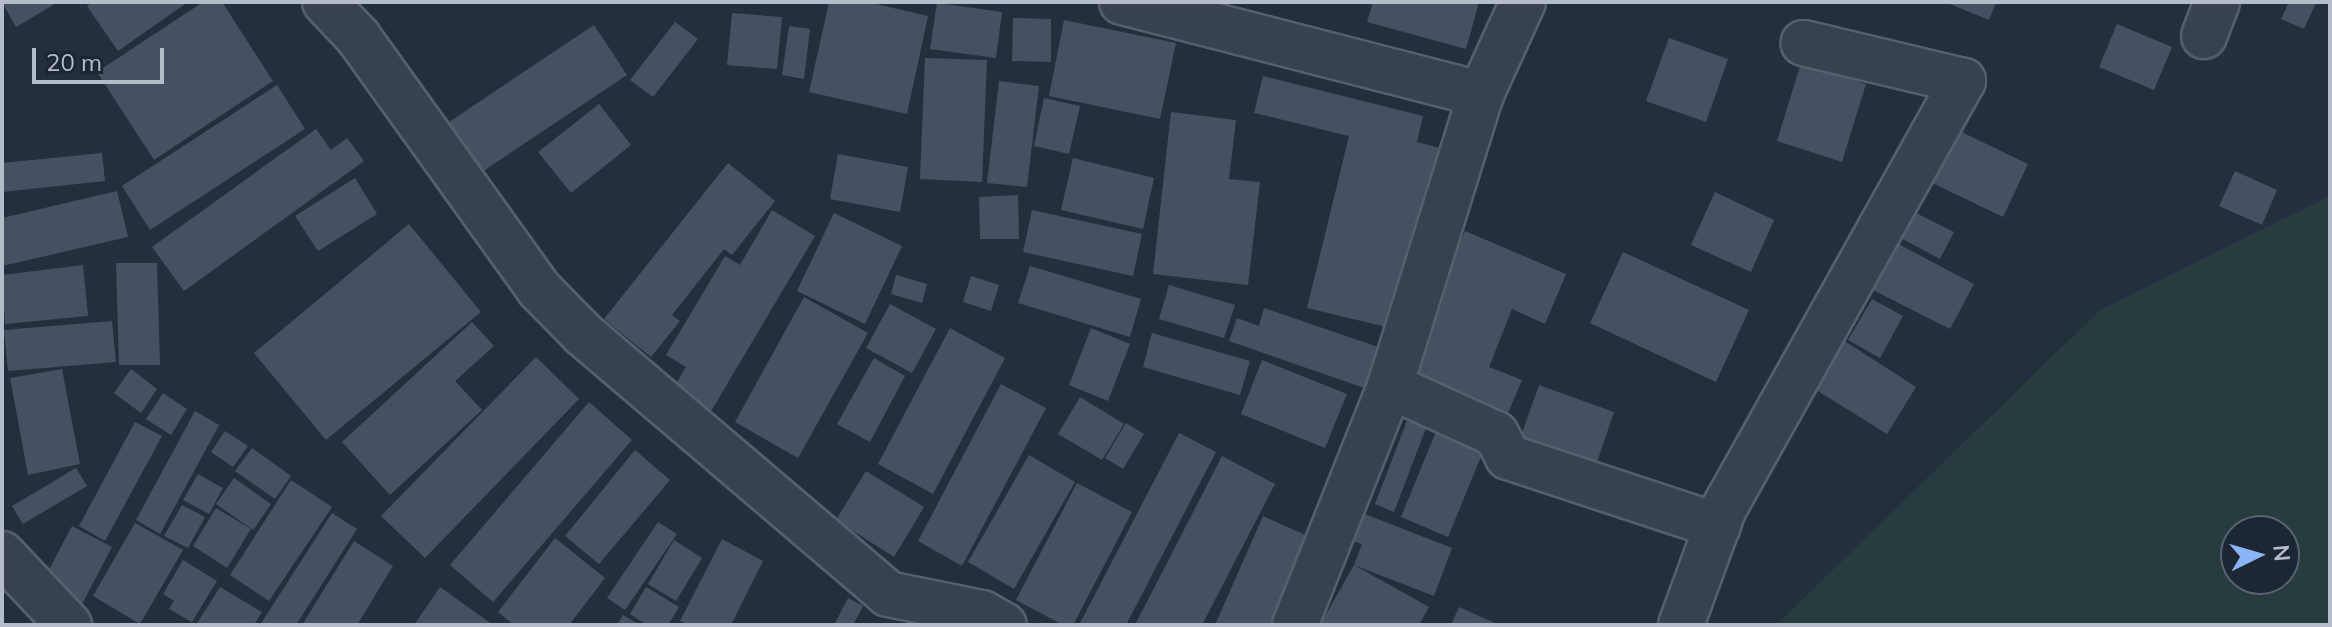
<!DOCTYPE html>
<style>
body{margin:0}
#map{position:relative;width:2332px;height:627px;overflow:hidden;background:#242f3e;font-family:Mulish,sans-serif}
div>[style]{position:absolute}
.green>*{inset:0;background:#263c3f}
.building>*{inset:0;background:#455162}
.roads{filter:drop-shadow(2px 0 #565f6c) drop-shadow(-2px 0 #565f6c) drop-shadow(0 2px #565f6c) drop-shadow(0 -2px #565f6c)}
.minor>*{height:44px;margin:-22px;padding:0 22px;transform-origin:22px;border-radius:22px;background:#38414e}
span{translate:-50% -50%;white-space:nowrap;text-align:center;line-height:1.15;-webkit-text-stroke:8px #1d2633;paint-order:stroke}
.frame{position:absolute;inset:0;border:4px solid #b4bcc9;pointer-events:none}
.north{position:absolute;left:2220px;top:515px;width:80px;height:80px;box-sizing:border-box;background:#1d2633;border:2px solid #59626f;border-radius:50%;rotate:85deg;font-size:22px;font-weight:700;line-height:32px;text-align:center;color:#b4bcc9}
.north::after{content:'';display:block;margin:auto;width:28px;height:36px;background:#8ab4f8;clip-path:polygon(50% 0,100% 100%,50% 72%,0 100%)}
.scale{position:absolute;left:32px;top:48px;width:132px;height:36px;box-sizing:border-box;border:4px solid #b4bcc9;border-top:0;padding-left:10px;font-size:24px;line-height:28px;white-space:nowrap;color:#b4bcc9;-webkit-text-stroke:6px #1d2633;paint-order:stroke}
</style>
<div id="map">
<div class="green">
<i style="clip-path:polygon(evenodd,2330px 196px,2330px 625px,1776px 625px,2100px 310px,2330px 196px,2236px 531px,2284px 531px,2284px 579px,2236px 579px,2236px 531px)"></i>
</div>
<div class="building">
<i style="clip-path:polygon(2px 2px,58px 2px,16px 27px)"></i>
<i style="clip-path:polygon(93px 2px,188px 2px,118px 51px,87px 6px)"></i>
<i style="clip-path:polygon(203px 2px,222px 2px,273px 81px,154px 160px,97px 72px)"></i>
<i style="clip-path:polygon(829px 2px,867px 2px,928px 16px,907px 114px,809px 92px)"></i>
<i style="clip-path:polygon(1373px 2px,1479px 2px,1466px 49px,1367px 22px)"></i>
<i style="clip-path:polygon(1945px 2px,1996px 2px,1989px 20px)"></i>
<i style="clip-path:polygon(2289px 2px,2316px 3px,2304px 29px,2281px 19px)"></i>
<i style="clip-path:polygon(937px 3px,1002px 12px,996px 58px,930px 49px)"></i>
<i style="clip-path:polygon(732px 13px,782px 17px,777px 69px,727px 65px)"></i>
<i style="clip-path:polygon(1013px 18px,1051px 19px,1051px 62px,1012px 61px)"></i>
<i style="clip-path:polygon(1064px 20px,1176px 43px,1160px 119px,1049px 96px)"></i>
<i style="clip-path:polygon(675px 22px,698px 39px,653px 97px,630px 80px)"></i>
<i style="clip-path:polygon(2117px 24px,2172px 47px,2154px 90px,2099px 67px)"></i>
<i style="clip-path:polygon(594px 25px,627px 75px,482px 172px,449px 122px)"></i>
<i style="clip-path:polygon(789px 26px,810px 29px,804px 79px,782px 75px)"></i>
<i style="clip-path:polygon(1669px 38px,1728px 59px,1706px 122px,1646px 101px)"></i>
<i style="clip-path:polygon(925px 58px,987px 60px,982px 182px,920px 179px)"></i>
<i style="clip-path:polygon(1801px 63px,1866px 84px,1842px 162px,1777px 141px)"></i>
<i style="clip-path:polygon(1263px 76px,1423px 116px,1417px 142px,1443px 149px,1399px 330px,1307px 308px,1349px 136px,1254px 113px)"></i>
<i style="clip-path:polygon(999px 81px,1039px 86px,1027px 187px,987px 183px)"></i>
<i style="clip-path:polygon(277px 85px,305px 129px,150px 230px,122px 186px)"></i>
<i style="clip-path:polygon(1044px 98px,1080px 106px,1069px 154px,1034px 146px)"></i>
<i style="clip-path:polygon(599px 104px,631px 145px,571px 193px,538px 152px)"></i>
<i style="clip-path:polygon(1171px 112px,1236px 120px,1229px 179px,1260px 182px,1248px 285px,1153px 274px)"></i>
<i style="clip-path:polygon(1947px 125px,2028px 164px,2003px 217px,1922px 178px)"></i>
<i style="clip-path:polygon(316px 129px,331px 150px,347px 138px,364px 161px,184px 291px,152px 247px)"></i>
<i style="clip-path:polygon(102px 153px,105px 181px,2px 192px,2px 163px)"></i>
<i style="clip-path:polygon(838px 154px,908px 167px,900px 212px,830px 199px)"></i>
<i style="clip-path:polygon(1073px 158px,1154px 178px,1143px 229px,1061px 210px)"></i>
<i style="clip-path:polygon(728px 163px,775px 201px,732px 255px,724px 249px,672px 315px,680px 321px,651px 357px,604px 319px)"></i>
<i style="clip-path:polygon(2235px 171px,2277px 190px,2262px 225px,2219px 206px)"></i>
<i style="clip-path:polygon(355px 178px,377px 214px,318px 251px,295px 216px)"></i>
<i style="clip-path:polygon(117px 191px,128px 237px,2px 266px,2px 218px)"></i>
<i style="clip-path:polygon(1715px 192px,1774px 220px,1751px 272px,1691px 245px)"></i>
<i style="clip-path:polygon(1018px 195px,1019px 239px,980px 239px,979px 197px)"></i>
<i style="clip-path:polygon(1908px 209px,1954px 232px,1940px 259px,1895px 235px)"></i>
<i style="clip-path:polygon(772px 210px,815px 236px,707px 418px,669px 396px,686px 367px,666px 355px,725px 256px,740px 265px)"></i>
<i style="clip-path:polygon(1032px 210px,1142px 234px,1133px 276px,1023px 252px)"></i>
<i style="clip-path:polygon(834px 213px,902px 246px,865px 324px,797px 291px)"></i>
<i style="clip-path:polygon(409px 224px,481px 312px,326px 440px,254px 353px)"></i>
<i style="clip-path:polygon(1465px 231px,1566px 274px,1545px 324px,1512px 309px,1489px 367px,1522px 380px,1503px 425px,1402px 382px)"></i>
<i style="clip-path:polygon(1887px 238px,1974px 284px,1950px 329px,1863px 285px)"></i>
<i style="clip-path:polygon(1623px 252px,1749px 310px,1716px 382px,1590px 323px)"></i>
<i style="clip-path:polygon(116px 263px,157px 263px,160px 365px,119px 365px)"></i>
<i style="clip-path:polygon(83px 265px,88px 316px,5px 324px,2px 275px)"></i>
<i style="clip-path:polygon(1030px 266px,1141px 299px,1130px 337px,1018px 303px)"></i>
<i style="clip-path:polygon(896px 275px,927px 284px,922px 303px,891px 294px)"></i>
<i style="clip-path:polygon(971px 276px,999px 285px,991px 311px,963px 302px)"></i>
<i style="clip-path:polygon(1169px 285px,1235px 305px,1224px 338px,1159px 319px)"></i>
<i style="clip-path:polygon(804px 297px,868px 333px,798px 458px,735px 422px)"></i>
<i style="clip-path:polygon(1872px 299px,1903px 316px,1880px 358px,1848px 340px)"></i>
<i style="clip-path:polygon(890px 304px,936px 329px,912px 373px,866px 348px)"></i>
<i style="clip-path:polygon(1264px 308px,1381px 348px,1367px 389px,1229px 341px,1237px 318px,1259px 326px)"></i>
<i style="clip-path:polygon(112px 321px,116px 362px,8px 371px,4px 330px)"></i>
<i style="clip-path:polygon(472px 322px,494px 346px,455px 381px,482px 410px,390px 495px,342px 442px)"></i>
<i style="clip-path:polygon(950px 328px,1005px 358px,933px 494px,878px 464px)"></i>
<i style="clip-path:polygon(1091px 328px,1130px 344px,1108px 401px,1069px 385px)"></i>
<i style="clip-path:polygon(1152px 333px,1250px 361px,1240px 395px,1143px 367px)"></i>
<i style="clip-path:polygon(1843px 340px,1916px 387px,1887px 434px,1813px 388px)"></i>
<i style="clip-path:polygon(536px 357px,579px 399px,425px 558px,381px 516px)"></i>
<i style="clip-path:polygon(874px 358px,905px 376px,870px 442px,837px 424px)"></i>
<i style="clip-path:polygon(1262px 360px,1347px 394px,1325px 448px,1241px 414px)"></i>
<i style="clip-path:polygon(62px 369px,80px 464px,28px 475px,10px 378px)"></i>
<i style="clip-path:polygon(131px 369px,157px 389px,141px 413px,114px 393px)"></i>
<i style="clip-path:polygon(1001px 384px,1046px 408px,962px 566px,918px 541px)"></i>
<i style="clip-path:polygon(1539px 385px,1614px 412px,1592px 477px,1516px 450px)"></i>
<i style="clip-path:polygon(163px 393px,187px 409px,171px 435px,146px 419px)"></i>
<i style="clip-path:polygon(1080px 397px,1124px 424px,1102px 460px,1058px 434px)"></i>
<i style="clip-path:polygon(589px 402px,632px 440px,493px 602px,450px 565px)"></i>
<i style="clip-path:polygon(195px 411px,219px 425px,160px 534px,136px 520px)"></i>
<i style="clip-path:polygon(1410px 413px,1429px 420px,1394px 512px,1375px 504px)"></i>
<i style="clip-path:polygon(1442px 417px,1489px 437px,1448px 537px,1401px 517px)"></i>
<i style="clip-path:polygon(135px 422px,162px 436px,105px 541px,79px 526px)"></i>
<i style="clip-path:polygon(1126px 423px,1144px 434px,1123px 469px,1105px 458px)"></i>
<i style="clip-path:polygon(225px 431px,248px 446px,233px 467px,211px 452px)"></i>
<i style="clip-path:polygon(1179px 433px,1216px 452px,1126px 625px,1079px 625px)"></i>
<i style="clip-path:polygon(252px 448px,291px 476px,275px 499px,235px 471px)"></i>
<i style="clip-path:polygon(635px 450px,670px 480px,599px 564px,565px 536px)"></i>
<i style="clip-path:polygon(1029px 455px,1075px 482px,1014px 589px,968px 562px)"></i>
<i style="clip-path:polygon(1222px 456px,1275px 484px,1202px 625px,1135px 625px)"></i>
<i style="clip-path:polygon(76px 468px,87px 486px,23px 524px,12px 506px)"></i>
<i style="clip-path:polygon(866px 471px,924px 507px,894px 557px,836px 520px)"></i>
<i style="clip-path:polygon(198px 474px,223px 488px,209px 514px,183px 500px)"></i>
<i style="clip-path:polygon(234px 478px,271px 504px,253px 530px,216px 504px)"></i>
<i style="clip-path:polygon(291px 480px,332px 507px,269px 601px,230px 575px)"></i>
<i style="clip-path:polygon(1077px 483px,1132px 512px,1073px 625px,1063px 625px,1016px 600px)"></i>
<i style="clip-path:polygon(182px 505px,205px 517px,188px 548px,164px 536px)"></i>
<i style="clip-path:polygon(216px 508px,251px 529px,227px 568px,193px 546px)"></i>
<i style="clip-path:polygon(332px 513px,357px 529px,296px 625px,260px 625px)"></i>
<i style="clip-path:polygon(1362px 513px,1452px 548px,1434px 596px,1354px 565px,1362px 544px,1352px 541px)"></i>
<i style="clip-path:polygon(1263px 516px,1312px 538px,1274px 625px,1215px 625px)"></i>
<i style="clip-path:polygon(658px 522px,677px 534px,625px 610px,607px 598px)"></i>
<i style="clip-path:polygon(135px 523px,183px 550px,140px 624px,93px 596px)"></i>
<i style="clip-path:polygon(72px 526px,112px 547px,80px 608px,40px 587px)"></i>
<i style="clip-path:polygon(555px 538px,605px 578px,569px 625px,514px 625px,498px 612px)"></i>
<i style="clip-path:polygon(722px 539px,763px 561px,731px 625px,689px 625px,680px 621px)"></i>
<i style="clip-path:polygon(674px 540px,702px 558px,676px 601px,648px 584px)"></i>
<i style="clip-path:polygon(354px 541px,393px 566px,357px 625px,302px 625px)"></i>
<i style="clip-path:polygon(183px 560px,217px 581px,192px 622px,169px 609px,174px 601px,163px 594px)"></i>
<i style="clip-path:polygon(1354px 565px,1429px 607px,1419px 625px,1320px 625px)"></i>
<i style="clip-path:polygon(220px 587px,262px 612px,254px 625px,196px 625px)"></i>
<i style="clip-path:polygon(440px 587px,493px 625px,414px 625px)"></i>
<i style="clip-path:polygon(646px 587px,679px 607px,668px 625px,647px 625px,630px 614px)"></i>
<i style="clip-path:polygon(848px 598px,863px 606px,853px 625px,834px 625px)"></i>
<i style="clip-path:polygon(1459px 607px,1499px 625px,1451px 625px)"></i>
<i style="clip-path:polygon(623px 615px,640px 625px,617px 625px)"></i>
</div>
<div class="roads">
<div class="minor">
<i style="left:325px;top:2px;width:48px;rotate:46.7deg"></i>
<i style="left:358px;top:37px;width:310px;rotate:54.3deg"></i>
<i style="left:539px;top:289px;width:63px;rotate:45.6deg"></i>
<i style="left:583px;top:334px;width:401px;rotate:40.4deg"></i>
<i style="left:888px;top:594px;width:96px;rotate:11.4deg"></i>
<i style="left:982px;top:613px;width:25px;rotate:29deg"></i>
<i style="left:1122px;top:2px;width:371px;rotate:14.4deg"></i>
<i style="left:2204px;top:36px;width:36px;rotate:-69deg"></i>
<i style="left:1390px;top:386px;width:116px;rotate:24.4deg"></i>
<i style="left:1496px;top:434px;width:26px;rotate:62deg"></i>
<i style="left:1508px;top:457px;width:221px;rotate:18.2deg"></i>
<i style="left:2px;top:554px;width:98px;rotate:46.7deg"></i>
<i style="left:1295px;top:625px;width:257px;rotate:-68.3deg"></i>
<i style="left:1390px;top:386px;width:306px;rotate:-72.7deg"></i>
<i style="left:1481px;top:94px;width:101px;rotate:-65.5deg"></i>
<i style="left:1681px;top:625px;width:122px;rotate:-69.9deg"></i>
<i style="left:1723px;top:510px;width:492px;rotate:-60.8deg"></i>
<i style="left:1963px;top:81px;width:164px;rotate:-166.6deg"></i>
</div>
</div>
<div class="frame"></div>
<div class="north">N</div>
<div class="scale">20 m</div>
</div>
